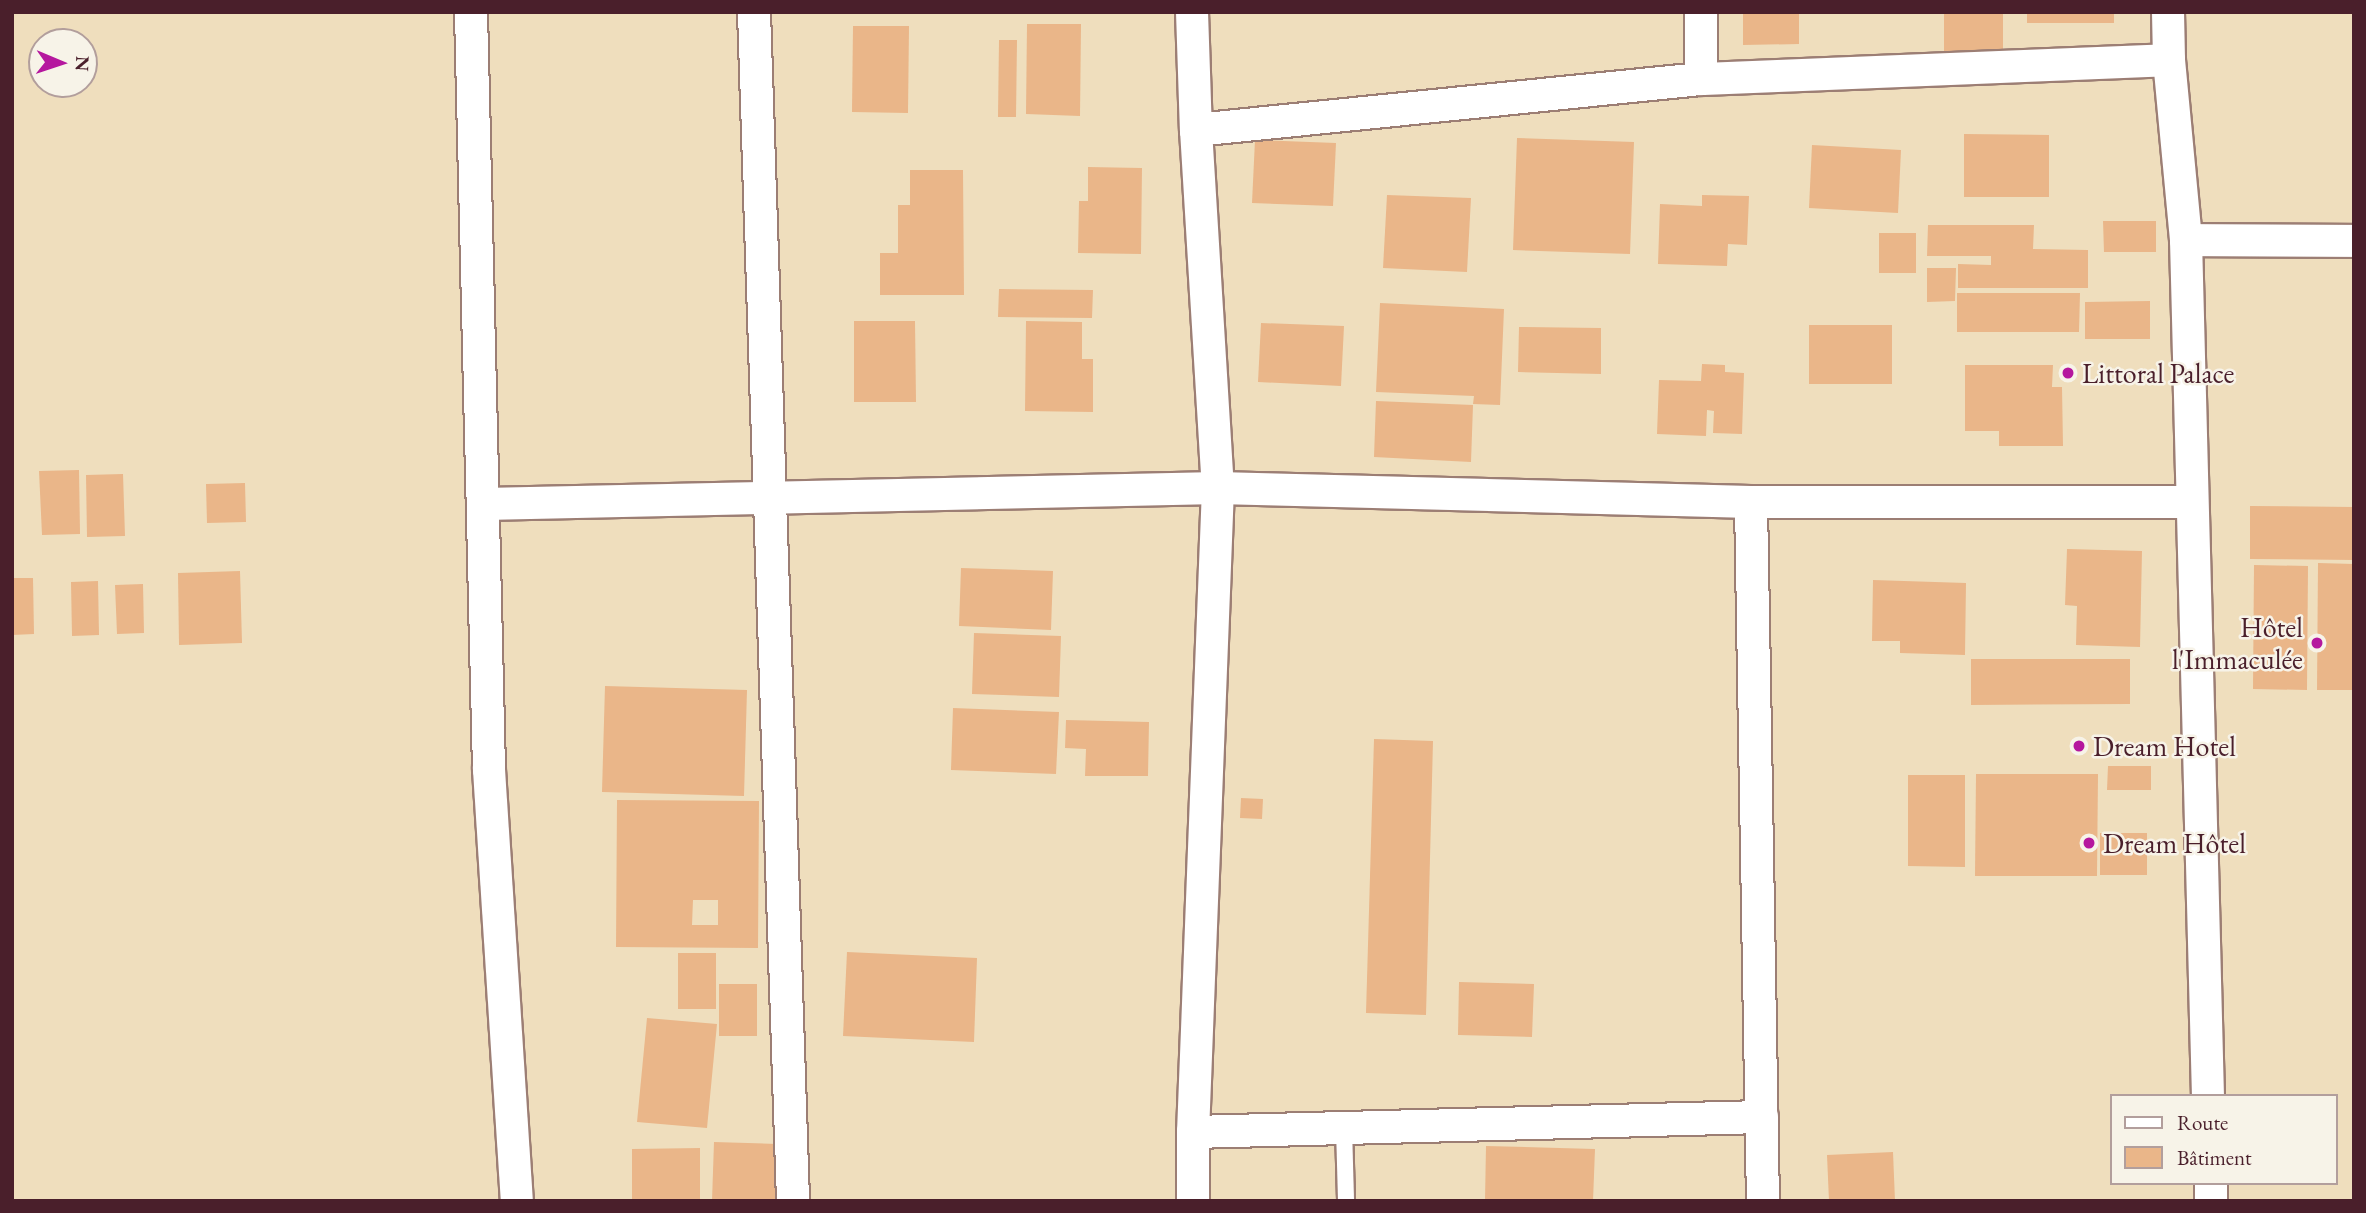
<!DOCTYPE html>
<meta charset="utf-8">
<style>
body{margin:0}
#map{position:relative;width:2366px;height:1213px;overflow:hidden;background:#efdebd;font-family:"EB Garamond",serif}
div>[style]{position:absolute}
.building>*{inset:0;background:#eab689}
.roads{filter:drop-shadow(2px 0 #9c7e74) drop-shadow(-2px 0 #9c7e74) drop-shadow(0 2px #9c7e74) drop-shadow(0 -2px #9c7e74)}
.service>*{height:16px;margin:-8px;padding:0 8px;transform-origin:8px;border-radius:8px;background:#fff}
.minor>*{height:32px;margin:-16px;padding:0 16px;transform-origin:16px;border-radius:16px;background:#fff}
.dots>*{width:19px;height:19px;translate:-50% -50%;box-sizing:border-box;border:4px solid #f7f3e8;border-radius:50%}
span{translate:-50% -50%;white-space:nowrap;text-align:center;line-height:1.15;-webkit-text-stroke:5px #f7f3e8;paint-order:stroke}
.poi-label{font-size:28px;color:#4a1f2b}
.left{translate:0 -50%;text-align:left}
.right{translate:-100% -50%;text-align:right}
.frame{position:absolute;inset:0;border:14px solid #4a1f2b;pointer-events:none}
.legend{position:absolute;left:2110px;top:1094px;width:228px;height:91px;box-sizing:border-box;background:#f7f3e8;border:2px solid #b29e9c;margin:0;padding:9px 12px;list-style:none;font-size:21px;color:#4a1f2b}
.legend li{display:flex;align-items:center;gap:14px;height:35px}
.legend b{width:35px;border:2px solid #b29e9c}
.north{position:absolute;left:28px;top:28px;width:70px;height:70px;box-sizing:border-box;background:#f7f3e8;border:2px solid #b29e9c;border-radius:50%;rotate:92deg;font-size:19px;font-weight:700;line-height:28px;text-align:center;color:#4a1f2b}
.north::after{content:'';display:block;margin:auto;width:24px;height:32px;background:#b5179e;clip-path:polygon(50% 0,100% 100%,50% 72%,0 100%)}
</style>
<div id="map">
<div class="building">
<i style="clip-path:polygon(1743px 12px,1799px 12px,1799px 44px,1743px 45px)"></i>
<i style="clip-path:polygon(1944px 12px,2003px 12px,2003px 53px,1944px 53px)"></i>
<i style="clip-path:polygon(2027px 12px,2114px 12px,2114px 23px,2027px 23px)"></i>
<i style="clip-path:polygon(1027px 24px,1081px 24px,1080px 116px,1026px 114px)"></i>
<i style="clip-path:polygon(853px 26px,909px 26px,908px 113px,852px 112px)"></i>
<i style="clip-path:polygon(999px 40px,1017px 40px,1016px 117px,998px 117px)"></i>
<i style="clip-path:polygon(1964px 134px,2049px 135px,2049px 197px,1964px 197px)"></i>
<i style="clip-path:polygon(1517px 138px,1634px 142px,1630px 254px,1513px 250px)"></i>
<i style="clip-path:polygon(1255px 140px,1336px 143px,1333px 206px,1252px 203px)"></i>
<i style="clip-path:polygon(1812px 145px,1901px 150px,1898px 213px,1809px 208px)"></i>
<i style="clip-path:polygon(1088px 167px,1142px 168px,1141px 254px,1078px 253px,1079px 201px,1088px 201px)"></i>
<i style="clip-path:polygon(910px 170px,963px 170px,964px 295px,880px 295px,880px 253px,898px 253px,898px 205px,910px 205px)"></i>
<i style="clip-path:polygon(1387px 195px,1471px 198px,1467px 272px,1383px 268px)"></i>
<i style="clip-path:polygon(1702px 195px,1749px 196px,1747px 245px,1728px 244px,1727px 266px,1658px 264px,1660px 204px,1702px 206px)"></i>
<i style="clip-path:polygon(2103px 221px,2156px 221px,2156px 252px,2104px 252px)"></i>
<i style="clip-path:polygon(1928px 225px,2034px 225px,2033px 249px,2088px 250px,2088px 288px,1958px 288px,1958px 264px,1991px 265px,1991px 256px,1927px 256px)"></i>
<i style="clip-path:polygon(1879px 233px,1916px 233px,1916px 273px,1879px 273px)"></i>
<i style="clip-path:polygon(1927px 268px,1956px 268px,1955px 301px,1927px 302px)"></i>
<i style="clip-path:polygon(999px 289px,1093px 290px,1092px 318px,998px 317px)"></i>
<i style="clip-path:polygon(1957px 293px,2080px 293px,2079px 332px,1957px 332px)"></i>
<i style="clip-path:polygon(2150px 301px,2150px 339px,2085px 339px,2085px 302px)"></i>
<i style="clip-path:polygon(1380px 303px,1504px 309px,1500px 405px,1473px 404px,1474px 396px,1376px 392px)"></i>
<i style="clip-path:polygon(854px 321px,915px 321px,916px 402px,854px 402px)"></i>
<i style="clip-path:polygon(1026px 321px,1082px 322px,1082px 359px,1093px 359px,1093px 412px,1025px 411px)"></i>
<i style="clip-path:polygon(1261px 323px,1344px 326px,1341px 386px,1258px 382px)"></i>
<i style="clip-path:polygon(1809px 325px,1892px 325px,1892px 384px,1809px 384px)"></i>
<i style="clip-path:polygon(1519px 327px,1601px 328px,1601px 374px,1518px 372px)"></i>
<i style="clip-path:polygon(1702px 364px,1725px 365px,1725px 372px,1744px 373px,1742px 434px,1713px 433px,1714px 411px,1707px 410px,1706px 436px,1657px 434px,1659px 380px,1701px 381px)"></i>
<i style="clip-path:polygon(1965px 365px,2053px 365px,2052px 387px,2062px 387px,2063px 446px,1999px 446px,1999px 431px,1965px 431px)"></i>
<i style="clip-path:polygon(1376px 401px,1473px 405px,1471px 462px,1374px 457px)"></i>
<i style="clip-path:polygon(79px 470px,80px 534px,42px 535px,39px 471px)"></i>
<i style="clip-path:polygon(123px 474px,125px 536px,87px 537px,86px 475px)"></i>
<i style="clip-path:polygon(245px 483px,246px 522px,207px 523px,206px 484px)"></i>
<i style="clip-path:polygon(2250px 506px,2354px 507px,2354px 560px,2250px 559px)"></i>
<i style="clip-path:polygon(2067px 549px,2142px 551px,2140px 647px,2076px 645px,2077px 606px,2065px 605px)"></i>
<i style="clip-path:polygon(2318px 563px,2354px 564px,2354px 690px,2317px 690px)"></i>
<i style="clip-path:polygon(2254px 565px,2308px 566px,2307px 690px,2253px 689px)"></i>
<i style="clip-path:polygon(961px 568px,1053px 571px,1051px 630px,959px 626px)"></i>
<i style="clip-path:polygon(240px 571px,242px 643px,179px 645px,178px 573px)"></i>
<i style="clip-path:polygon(12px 578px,33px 578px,34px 634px,12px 635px)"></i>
<i style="clip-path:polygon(1873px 580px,1966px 583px,1965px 655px,1900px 653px,1900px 641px,1872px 641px)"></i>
<i style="clip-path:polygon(98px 581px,99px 635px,72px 636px,71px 582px)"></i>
<i style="clip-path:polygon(143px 584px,144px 633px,117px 634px,115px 585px)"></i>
<i style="clip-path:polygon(974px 633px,1061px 636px,1059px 697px,972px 694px)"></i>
<i style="clip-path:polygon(1971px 659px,2130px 659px,2130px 704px,1971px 705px)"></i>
<i style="clip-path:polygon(605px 686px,747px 690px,744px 796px,602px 792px)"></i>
<i style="clip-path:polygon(953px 708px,1059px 712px,1056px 774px,951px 770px)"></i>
<i style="clip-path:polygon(1066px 720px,1149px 722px,1148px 776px,1085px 776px,1086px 749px,1065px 748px)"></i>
<i style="clip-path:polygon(1374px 739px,1433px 741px,1426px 1015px,1366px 1013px)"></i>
<i style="clip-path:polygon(2108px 766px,2151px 766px,2151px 790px,2107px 790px)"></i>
<i style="clip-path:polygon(1976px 774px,2098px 774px,2097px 876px,1975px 876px)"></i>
<i style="clip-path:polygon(1908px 775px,1965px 775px,1965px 867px,1908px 866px)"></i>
<i style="clip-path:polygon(1241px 798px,1263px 799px,1262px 819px,1240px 818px)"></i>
<i style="clip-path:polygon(evenodd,617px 800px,759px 801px,758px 948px,616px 947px,617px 800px,693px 900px,718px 900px,718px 925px,692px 925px,693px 900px)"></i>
<i style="clip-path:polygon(2100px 833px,2147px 833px,2147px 875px,2100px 875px)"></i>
<i style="clip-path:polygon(847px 952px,977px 958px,974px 1042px,843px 1036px)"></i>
<i style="clip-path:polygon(678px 953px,716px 953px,716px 1009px,678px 1009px)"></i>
<i style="clip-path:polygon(1459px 982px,1534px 984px,1532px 1037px,1458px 1035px)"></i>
<i style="clip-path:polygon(719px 984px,757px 984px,757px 1036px,719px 1036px)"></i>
<i style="clip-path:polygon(647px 1018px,717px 1024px,707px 1128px,637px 1122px)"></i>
<i style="clip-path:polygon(714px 1142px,777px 1144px,776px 1201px,712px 1201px)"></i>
<i style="clip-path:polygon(1486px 1146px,1595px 1149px,1593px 1201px,1485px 1201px)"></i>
<i style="clip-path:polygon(700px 1148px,700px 1201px,632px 1201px,632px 1149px)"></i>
<i style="clip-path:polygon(1893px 1152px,1895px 1201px,1829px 1201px,1827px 1155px)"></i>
</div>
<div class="roads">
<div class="service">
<i style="left:1344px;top:1128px;width:73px;rotate:88.4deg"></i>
</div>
<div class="minor">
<i style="left:471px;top:12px;width:758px;rotate:88.64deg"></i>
<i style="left:489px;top:770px;width:432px;rotate:86.3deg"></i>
<i style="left:754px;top:12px;width:1190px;rotate:88.12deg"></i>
<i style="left:1192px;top:12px;width:118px;rotate:88.1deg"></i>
<i style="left:1196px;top:130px;width:359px;rotate:86.5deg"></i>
<i style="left:1218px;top:488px;width:644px;rotate:92.22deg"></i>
<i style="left:1193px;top:1132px;width:69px;rotate:90deg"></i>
<i style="left:2168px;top:12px;width:48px;rotate:88.8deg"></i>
<i style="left:2169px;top:60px;width:181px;rotate:84.6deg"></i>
<i style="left:2186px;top:240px;width:856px;rotate:88.53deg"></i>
<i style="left:1701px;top:79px;width:67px;rotate:-90deg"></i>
<i style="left:1196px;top:130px;width:508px;rotate:-5.77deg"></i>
<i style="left:1701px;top:79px;width:468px;rotate:-2.3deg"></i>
<i style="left:2186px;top:240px;width:168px;rotate:0.3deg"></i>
<i style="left:1751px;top:502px;width:699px;rotate:89.02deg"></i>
<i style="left:484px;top:504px;width:734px;rotate:-1.25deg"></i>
<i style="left:1218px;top:488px;width:533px;rotate:1.5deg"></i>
<i style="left:1751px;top:502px;width:440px"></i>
<i style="left:1193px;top:1132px;width:569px;rotate:-1.51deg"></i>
<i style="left:2211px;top:1183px;width:18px;rotate:90deg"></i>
</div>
</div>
<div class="dots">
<i style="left:2068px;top:373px;background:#b5179e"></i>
<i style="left:2317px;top:643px;background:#b5179e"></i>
<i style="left:2079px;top:746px;background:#b5179e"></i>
<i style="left:2089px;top:843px;background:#b5179e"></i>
</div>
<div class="poi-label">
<span class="left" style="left:2082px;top:373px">Littoral Palace</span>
<span class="right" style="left:2303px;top:643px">Hôtel<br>l'Immaculée</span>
<span class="left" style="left:2093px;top:746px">Dream Hotel</span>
<span class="left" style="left:2103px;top:843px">Dream Hôtel</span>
</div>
<div class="frame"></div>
<ul class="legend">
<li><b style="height:9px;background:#fff"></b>Route</li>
<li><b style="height:19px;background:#eab689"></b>Bâtiment</li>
</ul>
<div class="north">N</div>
</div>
